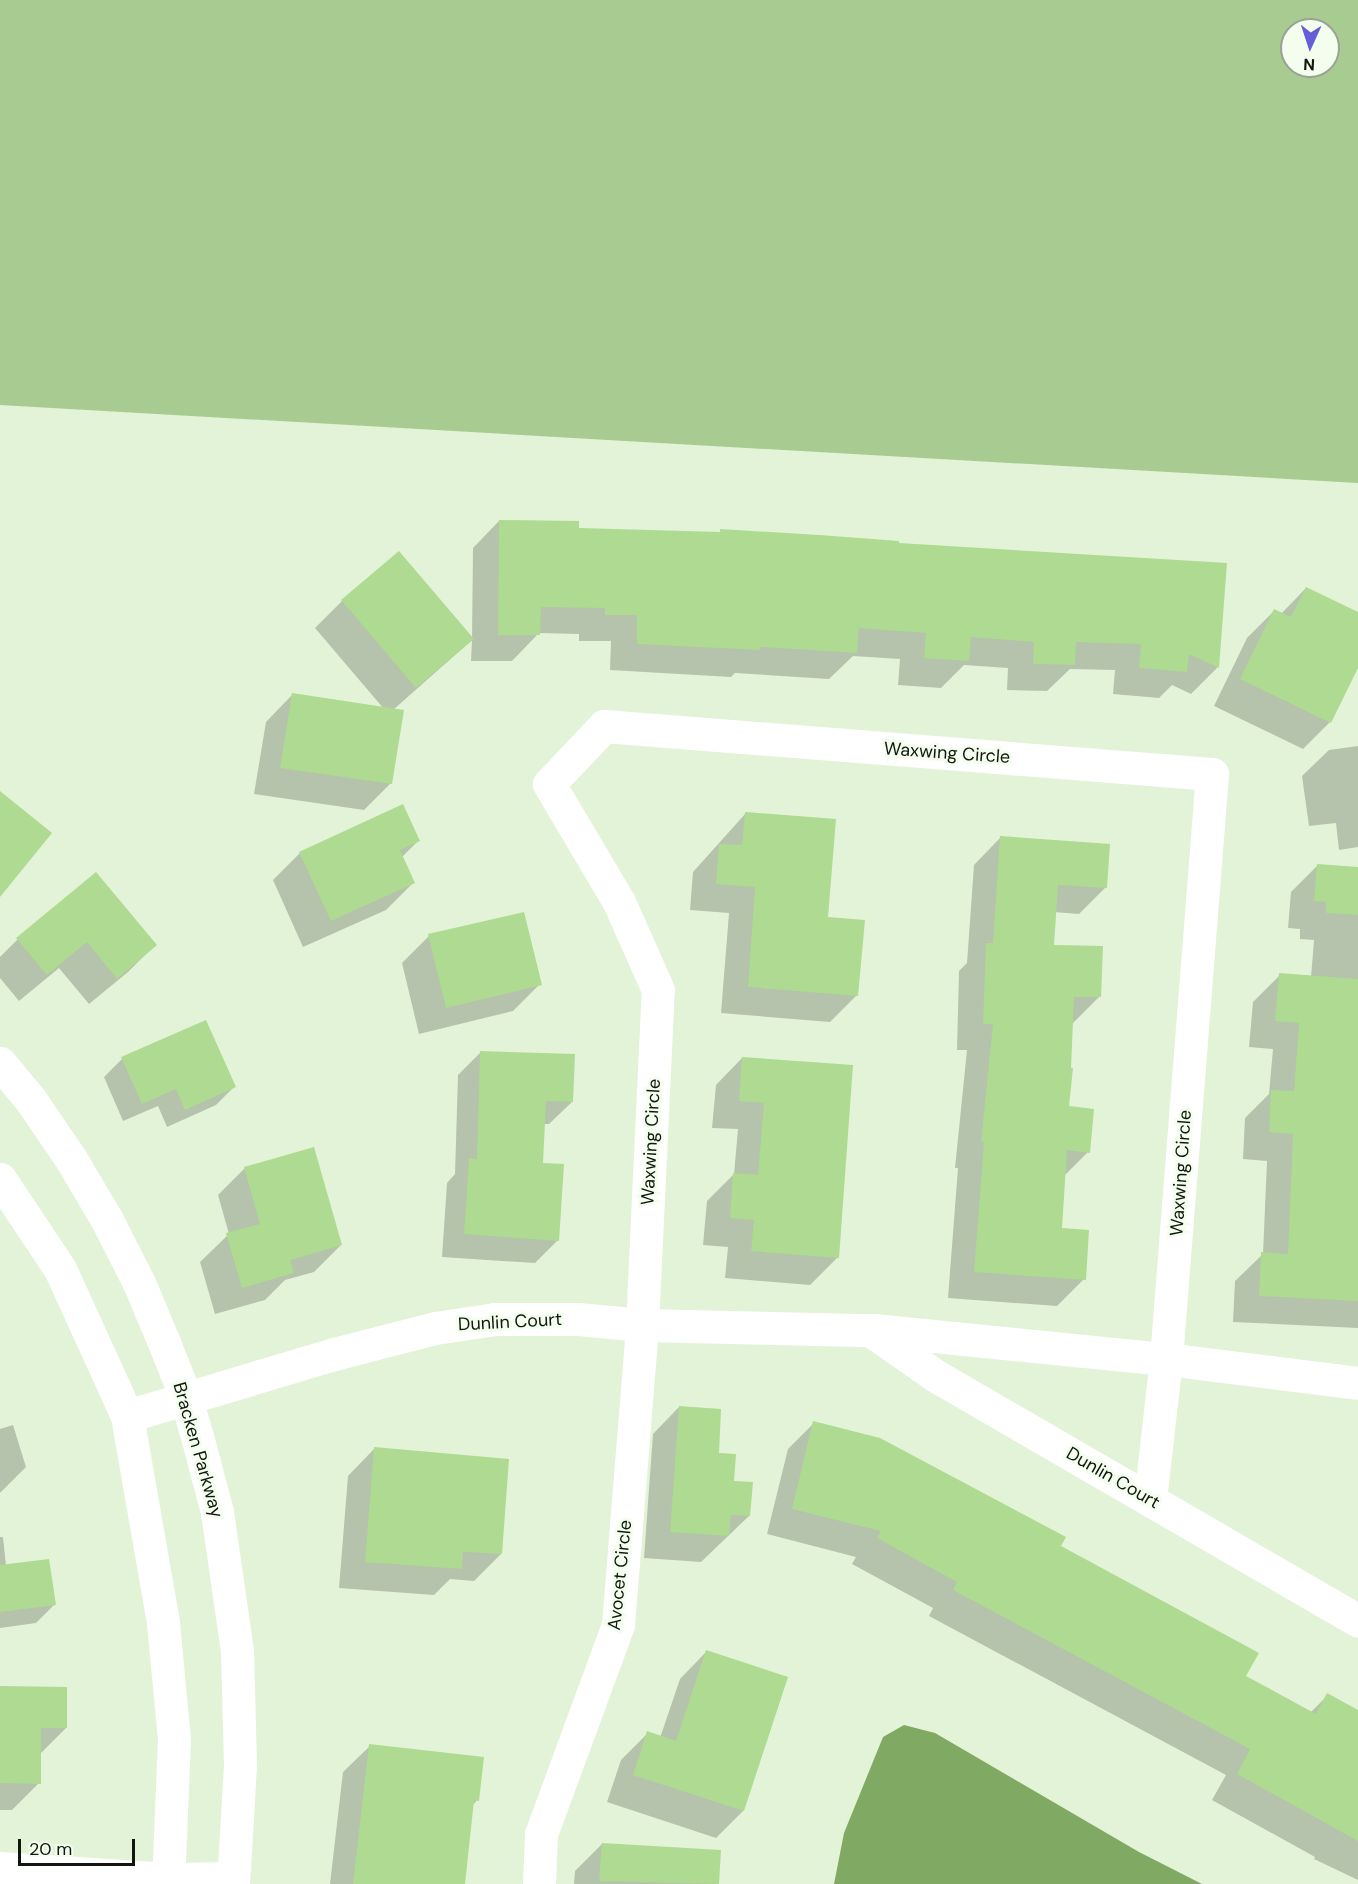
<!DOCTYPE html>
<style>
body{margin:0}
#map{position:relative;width:1358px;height:1884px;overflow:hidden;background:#e3f3d8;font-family:"DM Sans",sans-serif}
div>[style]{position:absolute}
.green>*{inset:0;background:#a8cb91}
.water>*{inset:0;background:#80aa63}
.shadow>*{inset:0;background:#0003}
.building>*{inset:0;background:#aeda91}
.minor>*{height:33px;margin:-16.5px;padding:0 16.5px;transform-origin:16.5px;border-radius:16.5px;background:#fff}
.tertiary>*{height:33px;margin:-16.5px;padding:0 16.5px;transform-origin:16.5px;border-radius:16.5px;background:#fff}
span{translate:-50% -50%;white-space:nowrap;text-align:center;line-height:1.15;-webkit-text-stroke:6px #f4feee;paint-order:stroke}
.street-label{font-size:18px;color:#11170e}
.north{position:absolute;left:1280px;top:18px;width:60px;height:60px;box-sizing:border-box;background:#f4feee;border:2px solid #99a294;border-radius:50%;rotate:183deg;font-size:16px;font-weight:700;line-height:24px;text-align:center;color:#11170e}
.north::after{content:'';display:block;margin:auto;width:21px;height:27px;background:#655ed7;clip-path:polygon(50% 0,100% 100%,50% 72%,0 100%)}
.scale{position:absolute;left:18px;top:1839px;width:117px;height:27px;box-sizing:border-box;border:3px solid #11170e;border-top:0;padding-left:8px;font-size:18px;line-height:21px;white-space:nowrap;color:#11170e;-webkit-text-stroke:4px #f4feee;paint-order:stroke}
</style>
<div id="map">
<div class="green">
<i style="clip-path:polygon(evenodd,0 0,1358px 0,1358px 483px,0 405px,0 0,1292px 30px,1328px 30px,1328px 66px,1292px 66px,1292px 30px)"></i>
</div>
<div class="water">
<i style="clip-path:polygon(904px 1725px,935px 1733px,1139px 1852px,1202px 1884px,834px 1884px,844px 1833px,883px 1737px)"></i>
</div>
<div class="shadow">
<i style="clip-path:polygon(499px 521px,577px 530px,718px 534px,721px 531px,897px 545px,1225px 564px,1217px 668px,1191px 694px,1172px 685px,1159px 698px,1113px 694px,1115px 670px,1070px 669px,1047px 691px,1007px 690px,1008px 668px,964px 665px,941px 688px,898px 685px,900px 659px,853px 656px,829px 679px,735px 673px,731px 677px,610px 670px,611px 641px,579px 641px,579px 634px,539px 633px,512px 661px,471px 661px,472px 640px,393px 710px,390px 784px,364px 810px,254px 794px,266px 722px,292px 695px,384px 709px,315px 628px,342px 601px,472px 639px,473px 548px)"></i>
<i style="clip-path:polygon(1306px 588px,1358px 633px,1358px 664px,1330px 722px,1303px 749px,1214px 706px,1247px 638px,1274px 611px,1281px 614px)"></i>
<i style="clip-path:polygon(1358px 746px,1358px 847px,1339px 850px,1336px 823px,1309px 826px,1302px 776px,1329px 750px)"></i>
<i style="clip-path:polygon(746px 813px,827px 918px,857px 995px,830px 1022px,721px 1013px,729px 913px,690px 910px,693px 872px)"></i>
<i style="clip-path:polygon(1000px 838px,1106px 887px,1079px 914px,1054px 912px,1052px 946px,1099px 997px,1072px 1024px,1068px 1108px,1088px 1152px,1064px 1176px,1060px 1230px,1084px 1279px,1057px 1306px,948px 1298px,958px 1168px,955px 1168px,967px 1050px,957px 1050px,959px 971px,967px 963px,974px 865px)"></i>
<i style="clip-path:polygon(418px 841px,402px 857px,413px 883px,386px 910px,303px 947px,273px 880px,300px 853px)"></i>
<i style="clip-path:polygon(1318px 865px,1358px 869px,1358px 1328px,1233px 1322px,1235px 1281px,1263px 1254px,1267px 1161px,1243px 1159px,1245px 1118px,1269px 1094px,1273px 1049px,1249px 1047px,1253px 1002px,1280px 975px,1311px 977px,1314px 940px,1300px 939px,1300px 929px,1288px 928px,1291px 892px)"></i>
<i style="clip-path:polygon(23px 934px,155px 945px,128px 972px,89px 1004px,59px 968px,19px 1001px,0 978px,0 957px)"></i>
<i style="clip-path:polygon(429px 936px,540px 984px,513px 1011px,419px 1034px,402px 963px)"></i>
<i style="clip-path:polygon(481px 1052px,572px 1102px,549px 1124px,543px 1124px,542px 1164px,558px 1240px,535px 1263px,442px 1257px,447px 1183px,455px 1174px,458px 1075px)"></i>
<i style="clip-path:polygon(742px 1058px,852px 1066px,837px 1258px,810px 1285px,725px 1278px,728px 1247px,703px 1245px,707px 1201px,734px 1174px,738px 1129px,712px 1128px,716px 1085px)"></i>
<i style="clip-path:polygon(122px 1059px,234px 1087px,216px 1105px,167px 1127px,158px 1106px,123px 1121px,104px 1077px)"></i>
<i style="clip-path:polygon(245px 1168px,341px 1245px,314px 1272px,285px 1280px,265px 1300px,215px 1314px,200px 1262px,229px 1234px,218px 1195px)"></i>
<i style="clip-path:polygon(679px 1407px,733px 1482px,749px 1516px,701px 1562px,644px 1558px,653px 1434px)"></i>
<i style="clip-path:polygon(814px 1423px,1059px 1547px,1244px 1677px,1310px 1713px,1328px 1695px,1358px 1712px,1358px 1880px,1314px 1859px,1315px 1857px,1212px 1800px,1226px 1775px,929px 1616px,933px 1608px,852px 1564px,856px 1557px,767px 1534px,788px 1449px)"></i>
<i style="clip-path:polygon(13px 1425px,26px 1467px,0 1493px,0 1429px)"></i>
<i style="clip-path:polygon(374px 1449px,501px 1554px,474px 1581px,450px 1579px,434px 1595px,339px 1588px,348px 1476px)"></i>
<i style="clip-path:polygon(0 1537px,3px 1537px,6px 1566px,54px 1605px,36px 1623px,0 1628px)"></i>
<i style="clip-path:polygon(706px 1652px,786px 1678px,743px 1811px,716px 1838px,607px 1802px,621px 1760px,648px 1733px,660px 1738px,680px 1679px)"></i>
<i style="clip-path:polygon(0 1688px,66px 1728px,40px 1754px,39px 1783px,12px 1810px,0 1810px)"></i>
<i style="clip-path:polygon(370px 1746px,477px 1800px,472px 1806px,464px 1884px,330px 1884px,343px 1772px)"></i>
<i style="clip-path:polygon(602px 1844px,720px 1852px,718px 1884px,574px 1884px,575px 1871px)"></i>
</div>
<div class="building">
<i style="clip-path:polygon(499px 520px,579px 521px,579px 528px,720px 532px,720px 529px,819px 535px,899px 541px,899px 543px,1227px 563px,1219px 668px,1189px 654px,1187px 672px,1139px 668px,1141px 644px,1076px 642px,1075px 665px,1033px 664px,1034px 642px,971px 637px,969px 661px,924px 658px,926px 633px,859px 628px,857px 653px,760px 647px,760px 650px,637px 644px,637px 615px,605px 615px,605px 608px,541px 607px,540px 635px,498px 635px)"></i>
<i style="clip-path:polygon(399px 551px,474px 639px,416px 688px,341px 600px)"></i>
<i style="clip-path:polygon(1306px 587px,1358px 612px,1358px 668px,1331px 723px,1240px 679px,1274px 609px,1291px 617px)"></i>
<i style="clip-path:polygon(292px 693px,404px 710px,392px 784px,280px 768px)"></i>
<i style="clip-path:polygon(0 791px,52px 833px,0 897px)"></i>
<i style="clip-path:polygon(403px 804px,420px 841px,400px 850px,415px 883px,331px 921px,299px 852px)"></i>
<i style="clip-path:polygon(745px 812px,836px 819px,828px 917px,865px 920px,858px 996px,748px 987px,755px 887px,716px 884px,719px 844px,742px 845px)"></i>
<i style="clip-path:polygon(1000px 836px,1110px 844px,1107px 888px,1058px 885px,1054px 945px,1103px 946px,1101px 997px,1074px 997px,1071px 1068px,1073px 1068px,1069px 1106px,1094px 1109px,1090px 1153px,1067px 1150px,1062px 1228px,1089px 1230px,1086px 1280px,974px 1272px,984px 1142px,981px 1142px,993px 1024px,983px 1024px,986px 943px,993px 943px)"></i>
<i style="clip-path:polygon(1317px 864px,1358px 867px,1358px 915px,1326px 913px,1326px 902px,1314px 901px)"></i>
<i style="clip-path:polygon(96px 872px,157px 945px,117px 979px,87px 942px,47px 975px,16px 938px)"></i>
<i style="clip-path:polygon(524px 912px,542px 985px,446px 1008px,428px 934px)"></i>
<i style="clip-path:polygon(1279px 973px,1358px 979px,1358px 1301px,1259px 1296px,1261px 1252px,1288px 1254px,1293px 1134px,1269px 1132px,1271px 1090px,1294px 1091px,1299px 1023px,1275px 1021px)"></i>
<i style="clip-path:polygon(206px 1020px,236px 1087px,185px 1110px,176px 1089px,142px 1104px,121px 1057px)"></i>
<i style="clip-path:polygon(480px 1051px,575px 1054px,573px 1102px,546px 1101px,543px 1163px,564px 1164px,559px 1241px,464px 1234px,469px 1158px,477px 1159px)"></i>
<i style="clip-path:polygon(742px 1057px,853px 1065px,839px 1258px,751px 1251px,754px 1220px,730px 1218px,733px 1173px,758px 1175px,764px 1103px,739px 1101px)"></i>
<i style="clip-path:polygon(314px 1147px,342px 1245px,290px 1260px,294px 1273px,242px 1288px,226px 1233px,260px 1224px,244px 1167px)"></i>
<i style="clip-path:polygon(679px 1406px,721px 1409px,719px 1453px,736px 1454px,734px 1481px,753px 1482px,750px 1516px,731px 1515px,729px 1536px,670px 1532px)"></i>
<i style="clip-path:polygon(813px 1421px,880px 1438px,1066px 1537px,1061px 1546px,1259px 1653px,1246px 1676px,1316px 1714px,1327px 1693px,1358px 1710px,1358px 1841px,1237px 1774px,1250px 1749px,953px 1590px,957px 1582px,877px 1538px,881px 1531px,792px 1509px)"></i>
<i style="clip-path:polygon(374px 1447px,509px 1459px,502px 1554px,463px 1552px,462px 1569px,365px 1562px)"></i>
<i style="clip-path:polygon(49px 1559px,56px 1605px,0 1612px,0 1565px)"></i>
<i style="clip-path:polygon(706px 1650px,788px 1677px,744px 1811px,633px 1775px,647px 1731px,676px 1741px)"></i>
<i style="clip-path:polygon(0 1686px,67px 1687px,67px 1728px,41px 1728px,41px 1784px,0 1783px)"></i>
<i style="clip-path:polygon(369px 1744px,484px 1757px,479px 1801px,474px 1800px,465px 1884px,353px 1884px)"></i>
<i style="clip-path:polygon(602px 1843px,721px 1850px,719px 1884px,599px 1881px)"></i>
</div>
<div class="minor">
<i style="left:874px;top:1330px;width:293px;rotate:5.7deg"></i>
<i style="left:1166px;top:1359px;width:193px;rotate:7.1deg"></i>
<i style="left:127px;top:1416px;width:216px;rotate:-16.7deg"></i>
<i style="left:334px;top:1354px;width:104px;rotate:-14.4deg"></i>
<i style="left:435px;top:1328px;width:61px;rotate:-8.5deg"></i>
<i style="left:495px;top:1319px;width:83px"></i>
<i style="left:578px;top:1319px;width:64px;rotate:5.4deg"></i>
<i style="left:642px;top:1325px;width:228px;rotate:1.3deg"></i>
<i style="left:870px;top:1330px;width:80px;rotate:34.9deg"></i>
<i style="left:936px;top:1376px;width:488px;rotate:30.1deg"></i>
<i style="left:0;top:1868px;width:169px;rotate:3.7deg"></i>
<i style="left:169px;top:1879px;width:64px;rotate:-0.9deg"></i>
<i style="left:539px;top:1884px;width:50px;rotate:-87.7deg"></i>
<i style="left:541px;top:1834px;width:223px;rotate:-69.8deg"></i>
<i style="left:618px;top:1625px;width:301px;rotate:-85.4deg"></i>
<i style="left:642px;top:1325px;width:335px;rotate:-87.3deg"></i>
<i style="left:658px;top:990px;width:96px;rotate:-113.9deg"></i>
<i style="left:619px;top:902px;width:137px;rotate:-120.7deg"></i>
<i style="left:549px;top:784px;width:80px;rotate:-46.5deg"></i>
<i style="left:604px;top:726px;width:610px;rotate:4.51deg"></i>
<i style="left:1212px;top:774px;width:587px;rotate:94.5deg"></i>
<i style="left:1166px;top:1359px;width:141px;rotate:96.5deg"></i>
</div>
<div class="tertiary">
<i style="left:0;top:1063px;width:47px;rotate:50.2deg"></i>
<i style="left:30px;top:1099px;width:73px;rotate:55.7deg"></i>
<i style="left:71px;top:1159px;width:71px;rotate:59.5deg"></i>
<i style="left:107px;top:1220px;width:71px;rotate:63.1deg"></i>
<i style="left:139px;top:1283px;width:67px;rotate:67.2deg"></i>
<i style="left:165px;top:1345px;width:57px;rotate:68.4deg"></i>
<i style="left:186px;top:1398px;width:44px;rotate:74.1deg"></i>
<i style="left:198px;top:1440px;width:74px;rotate:75.2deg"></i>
<i style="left:217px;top:1512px;width:139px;rotate:81.8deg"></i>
<i style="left:237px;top:1650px;width:116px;rotate:88.5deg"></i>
<i style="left:240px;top:1766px;width:118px;rotate:93.4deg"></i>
<i style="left:0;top:1179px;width:108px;rotate:56.3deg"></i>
<i style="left:60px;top:1269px;width:162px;rotate:65.5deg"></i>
<i style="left:127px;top:1416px;width:210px;rotate:80.1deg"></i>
<i style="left:163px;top:1623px;width:118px;rotate:84.6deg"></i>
<i style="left:174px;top:1740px;width:144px;rotate:92.4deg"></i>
</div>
<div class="street-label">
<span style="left:947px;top:753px;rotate:4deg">Waxwing Circle</span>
<span style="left:651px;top:1142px;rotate:-87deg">Waxwing Circle</span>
<span style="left:1181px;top:1173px;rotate:-86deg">Waxwing Circle</span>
<span style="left:510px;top:1322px;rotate:-3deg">Dunlin Court</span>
<span style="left:198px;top:1450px;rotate:74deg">Bracken Parkway</span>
<span style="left:1113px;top:1478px;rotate:30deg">Dunlin Court</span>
<span style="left:620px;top:1575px;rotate:-84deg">Avocet Circle</span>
</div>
<div class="north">N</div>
<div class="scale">20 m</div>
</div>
